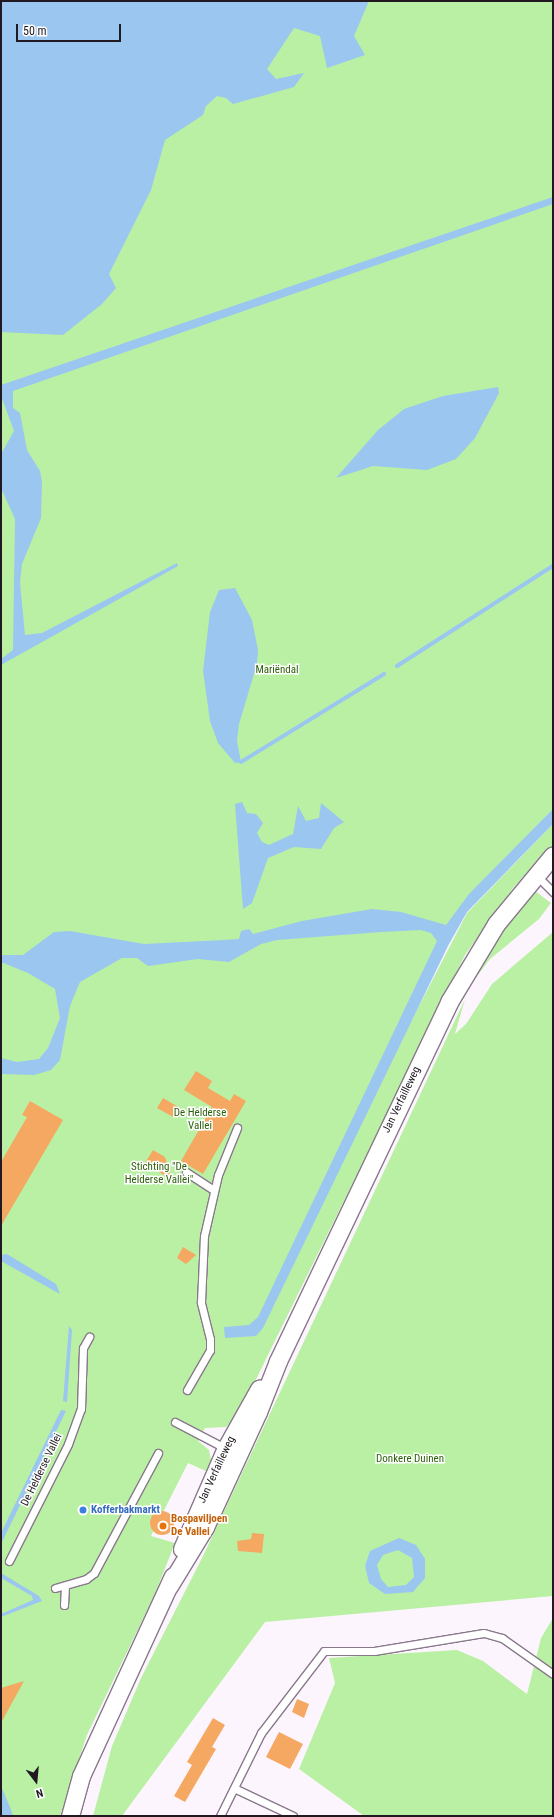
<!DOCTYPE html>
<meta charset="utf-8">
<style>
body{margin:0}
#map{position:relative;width:554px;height:1817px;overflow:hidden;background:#fdf5fe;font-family:"Roboto Condensed",sans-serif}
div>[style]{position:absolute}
.green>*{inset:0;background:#baf0a4}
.water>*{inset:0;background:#9ac6f0}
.stream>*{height:4px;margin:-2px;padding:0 2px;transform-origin:2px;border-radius:2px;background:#9ac6f0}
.building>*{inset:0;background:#f5a861}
.round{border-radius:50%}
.roads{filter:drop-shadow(1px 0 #89788c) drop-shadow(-1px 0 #89788c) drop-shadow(0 1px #89788c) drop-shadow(0 -1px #89788c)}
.service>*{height:7px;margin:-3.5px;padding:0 3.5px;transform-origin:3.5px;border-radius:3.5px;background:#fff}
.tertiary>*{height:17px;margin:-8.5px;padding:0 8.5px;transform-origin:8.5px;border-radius:8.5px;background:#fff}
.dots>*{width:11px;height:11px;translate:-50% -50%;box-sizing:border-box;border:2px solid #fff;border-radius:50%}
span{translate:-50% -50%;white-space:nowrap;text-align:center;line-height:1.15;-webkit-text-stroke:3px #fff;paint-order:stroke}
.park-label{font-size:11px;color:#2d610c}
.street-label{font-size:11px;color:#201921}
.shop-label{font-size:11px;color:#366cbe;font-weight:700}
.left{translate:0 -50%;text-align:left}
.food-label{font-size:11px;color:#c56008;font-weight:700}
.frame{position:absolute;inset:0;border:2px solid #201921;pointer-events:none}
.north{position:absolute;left:16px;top:1761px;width:40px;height:40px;-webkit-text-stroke:3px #fff;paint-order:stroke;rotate:164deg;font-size:11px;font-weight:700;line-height:16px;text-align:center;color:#201921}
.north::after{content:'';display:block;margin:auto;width:14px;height:18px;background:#201921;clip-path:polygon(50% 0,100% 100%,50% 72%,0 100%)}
.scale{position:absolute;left:16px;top:24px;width:105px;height:18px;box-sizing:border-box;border:2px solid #201921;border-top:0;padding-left:5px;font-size:12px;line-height:14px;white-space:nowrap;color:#201921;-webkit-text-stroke:3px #fff;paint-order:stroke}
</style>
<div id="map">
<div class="green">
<i style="clip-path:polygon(1px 1px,553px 1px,553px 821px,474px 897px,446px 936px,263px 1327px,383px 1076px,467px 913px,553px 824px,553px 845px,513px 888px,465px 955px,239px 1414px,226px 1427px,205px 1428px,198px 1441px,209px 1450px,212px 1465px,208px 1472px,188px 1463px,151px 1536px,175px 1543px,155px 1594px,87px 1735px,60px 1816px,4px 1816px,1px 1810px)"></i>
<i style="clip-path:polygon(535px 891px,551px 903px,539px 919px,490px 959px,474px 980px,509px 918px,528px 893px)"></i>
<i style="clip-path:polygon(553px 932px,553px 1596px,265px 1622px,122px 1816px,93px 1816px,112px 1746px,141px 1678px,203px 1556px,465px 999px,455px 1034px,466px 1024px,492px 984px)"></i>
<i style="clip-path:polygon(553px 1618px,553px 1816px,364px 1816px,299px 1769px,335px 1683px,329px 1658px,457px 1650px,483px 1661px,527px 1694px,541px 1638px)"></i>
</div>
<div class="water">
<i style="clip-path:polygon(1px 1px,369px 1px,354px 36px,365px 55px,327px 68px,320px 36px,294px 28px,267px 69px,276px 79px,304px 73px,294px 87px,233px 104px,226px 98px,217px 96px,206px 106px,203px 115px,165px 140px,151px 190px,109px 274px,116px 288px,102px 304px,63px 335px,1px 332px)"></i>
<i style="clip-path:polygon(553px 197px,553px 204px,13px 391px,13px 408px,20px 413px,27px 450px,40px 471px,42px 482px,41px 518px,22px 564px,20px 583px,25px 635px,42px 633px,177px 563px,178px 566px,1px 665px,1px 659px,13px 650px,15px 519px,1px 488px,1px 454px,14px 431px,1px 396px,1px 385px)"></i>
<i style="clip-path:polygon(498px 387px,499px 393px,475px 438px,456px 459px,427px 470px,373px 466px,336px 478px,378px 430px,404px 409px,443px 396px)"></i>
<i style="clip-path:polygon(235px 588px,252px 620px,258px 650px,257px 664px,239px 724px,237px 741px,241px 762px,235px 763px,218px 743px,210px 721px,203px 671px,210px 612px,219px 590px)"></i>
<i style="clip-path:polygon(242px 802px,247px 813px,256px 814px,263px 823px,257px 833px,262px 842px,269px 845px,293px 834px,298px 806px,306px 821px,319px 818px,321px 803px,344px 822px,334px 828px,321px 849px,294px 847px,268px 858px,252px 903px,243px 909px,235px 804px)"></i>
<i style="clip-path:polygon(553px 809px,553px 824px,467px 912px,448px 946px,263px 1328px,256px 1336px,225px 1338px,224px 1327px,249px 1325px,258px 1317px,437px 941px,431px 933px,421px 930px,381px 932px,277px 940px,261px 944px,229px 962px,198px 959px,148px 966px,137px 958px,122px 958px,80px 982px,70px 1006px,60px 1060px,51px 1070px,34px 1075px,1px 1074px,1px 1058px,17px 1062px,39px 1059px,48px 1048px,60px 1018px,55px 989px,28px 973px,1px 962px,1px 955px,23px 955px,54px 932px,70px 931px,144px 944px,224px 940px,239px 939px,241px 931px,249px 929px,253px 934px,302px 921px,372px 909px,401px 912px,446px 925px,469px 894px)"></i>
<i style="clip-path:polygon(7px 1254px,56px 1284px,60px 1294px,1px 1261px,1px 1255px)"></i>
<i style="clip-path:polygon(69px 1326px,72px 1330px,67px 1402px,63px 1401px)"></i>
<i style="clip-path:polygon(61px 1410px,66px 1411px,1px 1544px,1px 1533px)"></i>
<i style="clip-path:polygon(evenodd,399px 1538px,416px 1545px,425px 1559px,425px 1578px,413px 1592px,385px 1594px,369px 1583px,365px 1566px,370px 1551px,399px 1538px,398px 1550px,412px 1558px,414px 1577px,406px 1585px,388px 1587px,381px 1579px,377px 1565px,383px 1555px,398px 1550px)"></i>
<i style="clip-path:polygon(1px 1573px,39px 1596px,42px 1601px,1px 1617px,1px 1614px,33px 1600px,32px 1596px,1px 1578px)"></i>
<i style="clip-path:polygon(1px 1786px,10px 1807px,13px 1816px,1px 1816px)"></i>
</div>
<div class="stream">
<i style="left:397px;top:666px;width:185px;rotate:-32.7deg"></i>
<i style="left:241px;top:762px;width:168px;rotate:-31.6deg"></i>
</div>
<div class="building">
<i style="clip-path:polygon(196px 1071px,212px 1081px,208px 1088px,230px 1101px,234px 1094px,246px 1101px,203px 1174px,181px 1161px,212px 1107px,184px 1090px)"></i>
<i style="clip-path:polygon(163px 1098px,180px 1108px,175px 1118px,157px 1108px)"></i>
<i style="clip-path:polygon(30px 1101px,63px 1120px,1px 1226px,1px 1162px,27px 1117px,22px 1115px)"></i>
<i style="clip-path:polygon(153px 1150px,165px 1157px,172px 1180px,145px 1163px)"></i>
<i style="clip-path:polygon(183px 1247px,196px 1255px,186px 1264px,177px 1258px)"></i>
<i class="round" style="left:150px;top:1511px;width:24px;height:24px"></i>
<i style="clip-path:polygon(252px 1533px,264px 1534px,262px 1553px,238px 1551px,237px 1541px,251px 1539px)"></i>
<i style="clip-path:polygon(24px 1681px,1px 1723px,1px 1688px)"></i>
<i style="clip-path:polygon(297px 1699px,309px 1704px,304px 1718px,292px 1712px)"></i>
<i style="clip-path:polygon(213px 1718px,225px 1725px,212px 1747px,216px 1749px,185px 1802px,174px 1796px,192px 1765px,187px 1762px)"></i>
<i style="clip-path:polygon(279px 1732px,303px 1744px,290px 1769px,266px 1757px)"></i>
</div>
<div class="roads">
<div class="service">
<i style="left:537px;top:876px;width:23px;rotate:45deg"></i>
<i style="left:186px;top:1172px;width:33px;rotate:33deg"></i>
<i style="left:187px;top:1390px;width:46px;rotate:-60.1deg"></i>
<i style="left:210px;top:1350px;width:11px;rotate:-90deg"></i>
<i style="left:210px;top:1339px;width:38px;rotate:-104deg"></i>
<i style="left:201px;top:1302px;width:66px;rotate:-87.4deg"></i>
<i style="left:204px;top:1236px;width:63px;rotate:-77.1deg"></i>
<i style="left:218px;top:1175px;width:51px;rotate:-68deg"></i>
<i style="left:175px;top:1422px;width:56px;rotate:27.5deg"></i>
<i style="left:9px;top:1561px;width:131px;rotate:-63.2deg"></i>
<i style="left:68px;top:1444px;width:37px;rotate:-70deg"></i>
<i style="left:81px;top:1409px;width:61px;rotate:-88.1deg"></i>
<i style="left:83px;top:1348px;width:13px;rotate:-61deg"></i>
<i style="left:55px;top:1588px;width:32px;rotate:-16deg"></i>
<i style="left:86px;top:1579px;width:10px;rotate:-37deg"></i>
<i style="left:94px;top:1573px;width:136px;rotate:-61.9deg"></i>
<i style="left:64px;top:1605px;width:19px;rotate:-87deg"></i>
<i style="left:236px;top:1789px;width:63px;rotate:25.3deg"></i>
<i style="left:220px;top:1816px;width:93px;rotate:-63.7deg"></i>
<i style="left:261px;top:1733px;width:103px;rotate:-52.5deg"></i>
<i style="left:324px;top:1651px;width:50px"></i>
<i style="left:374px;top:1651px;width:111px;rotate:-9.3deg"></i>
<i style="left:484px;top:1633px;width:19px;rotate:16deg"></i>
<i style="left:502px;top:1638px;width:62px;rotate:35.2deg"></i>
</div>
<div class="tertiary">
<i style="left:182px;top:1549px;width:110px;rotate:-66.5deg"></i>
<i style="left:226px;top:1448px;width:68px;rotate:-60.8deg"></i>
<i style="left:169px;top:1586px;width:69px;rotate:-58.6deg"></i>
<i style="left:205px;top:1527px;width:127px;rotate:-65.3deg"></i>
<i style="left:258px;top:1412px;width:55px;rotate:-68.6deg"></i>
<i style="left:278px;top:1361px;width:398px;rotate:-64.5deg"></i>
<i style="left:449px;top:1002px;width:91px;rotate:-58.9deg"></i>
<i style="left:496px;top:924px;width:89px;rotate:-50.4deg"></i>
<i style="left:70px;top:1816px;width:41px;rotate:-74.6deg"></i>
<i style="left:81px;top:1776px;width:220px;rotate:-65.3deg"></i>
</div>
</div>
<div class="dots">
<i style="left:83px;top:1510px;background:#3f7fe0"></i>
<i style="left:163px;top:1526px;background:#e8710a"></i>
</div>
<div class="park-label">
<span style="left:277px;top:670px">Mariëndal</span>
<span style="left:200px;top:1120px">De Helderse<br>Vallei</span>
<span style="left:159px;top:1174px">Stichting "De<br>Helderse Vallei"</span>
<span style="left:410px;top:1459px">Donkere Duinen</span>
</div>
<div class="street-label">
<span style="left:402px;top:1100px;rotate:-64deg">Jan Verfailleweg</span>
<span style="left:42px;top:1470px;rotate:-64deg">De Helderse Vallei</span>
<span style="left:217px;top:1470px;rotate:-65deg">Jan Verfailleweg</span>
</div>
<div class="shop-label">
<span class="left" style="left:91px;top:1510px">Kofferbakmarkt</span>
</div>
<div class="food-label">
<span class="left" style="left:171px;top:1526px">Bospaviljoen<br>De Vallei</span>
</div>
<div class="frame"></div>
<div class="north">N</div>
<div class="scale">50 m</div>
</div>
